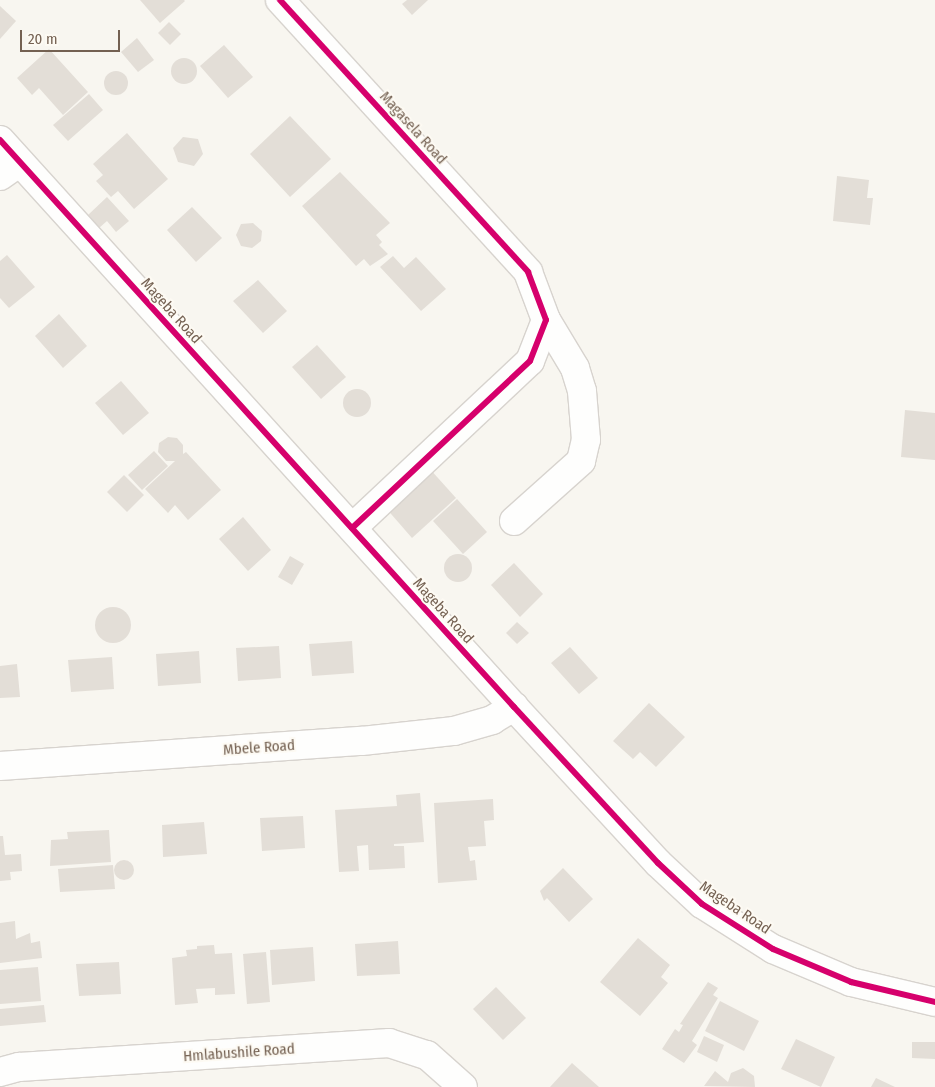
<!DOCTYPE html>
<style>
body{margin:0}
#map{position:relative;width:935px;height:1087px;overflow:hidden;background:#f8f6f0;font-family:"Fira Sans Condensed",sans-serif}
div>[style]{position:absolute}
.building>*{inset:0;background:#e3ded7}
.round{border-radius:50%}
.roads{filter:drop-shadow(1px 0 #d7d3ce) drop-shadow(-1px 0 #d7d3ce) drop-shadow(0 1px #d7d3ce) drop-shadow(0 -1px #d7d3ce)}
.minor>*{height:28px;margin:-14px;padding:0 14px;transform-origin:14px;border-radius:14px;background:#fefefd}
.cycleway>*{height:6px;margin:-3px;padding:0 3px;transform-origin:3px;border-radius:3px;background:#d6006c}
span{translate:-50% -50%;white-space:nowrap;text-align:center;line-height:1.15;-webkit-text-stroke:4px #fdfaf3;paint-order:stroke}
.street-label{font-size:15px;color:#746152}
.scale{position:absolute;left:20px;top:30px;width:100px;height:22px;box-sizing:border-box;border:2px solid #746152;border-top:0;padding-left:6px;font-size:15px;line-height:18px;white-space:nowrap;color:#746152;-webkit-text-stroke:4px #fdfaf3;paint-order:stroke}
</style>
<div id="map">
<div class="building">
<i style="clip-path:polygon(140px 0,184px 0,185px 1px,160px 23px)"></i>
<i style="clip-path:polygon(407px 0,428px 0,412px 15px,402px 4px)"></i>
<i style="clip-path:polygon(0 6px,16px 21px,0 39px)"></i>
<i style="clip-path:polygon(169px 22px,181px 34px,170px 45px,158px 33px)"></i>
<i style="clip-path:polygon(137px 38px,154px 60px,138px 72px,121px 52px)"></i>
<i style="clip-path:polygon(224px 45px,253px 77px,228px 98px,200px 66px)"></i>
<i style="clip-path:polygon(49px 49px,88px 92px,63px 115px,39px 88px,32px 95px,17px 78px)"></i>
<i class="round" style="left:171px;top:58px;width:26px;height:26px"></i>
<i class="round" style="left:104px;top:71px;width:24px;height:24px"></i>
<i style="clip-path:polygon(89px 94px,103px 110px,68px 141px,53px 125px)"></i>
<i style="clip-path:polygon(290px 116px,331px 159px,290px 197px,250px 154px)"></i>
<i style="clip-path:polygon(127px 133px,168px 179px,134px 209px,118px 191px,111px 197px,96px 181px,103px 175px,93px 164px)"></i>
<i style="clip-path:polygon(183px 137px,198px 139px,203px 154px,194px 166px,178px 162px,173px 148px)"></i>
<i style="clip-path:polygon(340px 172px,390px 223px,376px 235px,382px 242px,379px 245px,388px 254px,370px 266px,364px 259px,356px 266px,302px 206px)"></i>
<i style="clip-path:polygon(837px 176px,869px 180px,867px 198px,873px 198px,870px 225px,833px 221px)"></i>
<i style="clip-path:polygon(107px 197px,129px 221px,116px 232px,107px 221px,99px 228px,88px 215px)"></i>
<i style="clip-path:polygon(192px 207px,222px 238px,196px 262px,167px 230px)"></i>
<i style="clip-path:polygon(253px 223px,262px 231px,261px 241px,252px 248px,241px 246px,236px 235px,241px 224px)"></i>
<i style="clip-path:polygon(7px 255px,35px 287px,9px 308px,0 298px,0 261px)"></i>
<i style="clip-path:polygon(393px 256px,404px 268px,416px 257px,446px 289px,421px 311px,380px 267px)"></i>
<i style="clip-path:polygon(258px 280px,287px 311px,263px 333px,233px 301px)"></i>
<i style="clip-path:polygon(59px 314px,87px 346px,63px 368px,35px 336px)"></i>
<i style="clip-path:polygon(317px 345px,346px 377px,321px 399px,292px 367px)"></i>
<i style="clip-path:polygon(121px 381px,149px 413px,123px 435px,95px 403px)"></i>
<i class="round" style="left:343px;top:389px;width:28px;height:28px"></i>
<i style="clip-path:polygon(905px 410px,935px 413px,935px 460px,901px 457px)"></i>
<i style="clip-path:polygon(168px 437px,177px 438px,183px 445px,183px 454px,186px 452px,221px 490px,188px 520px,175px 505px,168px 513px,145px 489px,175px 461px,166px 461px,158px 452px,159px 443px)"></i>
<i style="clip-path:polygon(154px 451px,168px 466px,142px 490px,128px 475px)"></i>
<i style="clip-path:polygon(429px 468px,456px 498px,412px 538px,385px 507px)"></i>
<i style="clip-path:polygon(124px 475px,144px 495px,127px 512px,107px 492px)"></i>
<i style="clip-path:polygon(457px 499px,487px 532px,463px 554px,433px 521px)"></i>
<i style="clip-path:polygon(243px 517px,271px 550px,248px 571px,219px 539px)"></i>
<i class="round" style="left:444px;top:554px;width:28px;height:28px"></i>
<i style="clip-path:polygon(290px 556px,304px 564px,292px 585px,278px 577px)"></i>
<i style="clip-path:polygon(514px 563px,543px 594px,520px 617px,491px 585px)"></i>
<i class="round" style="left:95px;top:607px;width:36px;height:36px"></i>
<i style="clip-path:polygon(517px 622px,529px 633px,517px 644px,506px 633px)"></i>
<i style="clip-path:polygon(352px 641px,354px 673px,312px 676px,309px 644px)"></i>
<i style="clip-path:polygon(279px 646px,281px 678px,238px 681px,236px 648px)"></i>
<i style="clip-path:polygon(570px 647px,598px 678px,579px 694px,551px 663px)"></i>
<i style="clip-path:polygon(199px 651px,201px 683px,158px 686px,156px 654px)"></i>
<i style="clip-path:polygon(112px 657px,114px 689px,71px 692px,68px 660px)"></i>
<i style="clip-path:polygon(17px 664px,20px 697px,0 698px,0 666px)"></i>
<i style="clip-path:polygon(649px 703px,685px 737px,656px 767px,640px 752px,633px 759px,613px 741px)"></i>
<i style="clip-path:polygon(420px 793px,424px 842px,394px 844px,394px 846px,404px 846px,405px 868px,369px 870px,368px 845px,357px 846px,359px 871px,339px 872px,335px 810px,397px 806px,396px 795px)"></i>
<i style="clip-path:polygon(493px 799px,494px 820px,484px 821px,486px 846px,468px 847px,470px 861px,475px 860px,477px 880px,438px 883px,434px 803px)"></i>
<i style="clip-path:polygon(303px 816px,305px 848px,262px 851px,260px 818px)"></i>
<i style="clip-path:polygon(204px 822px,207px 854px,163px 857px,162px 825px)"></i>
<i style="clip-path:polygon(109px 830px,111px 862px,50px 866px,51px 840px,68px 839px,67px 832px)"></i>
<i style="clip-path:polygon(0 836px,3px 836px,5px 855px,21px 854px,22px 871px,10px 872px,11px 880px,0 881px)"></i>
<i class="round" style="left:114px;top:860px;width:20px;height:20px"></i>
<i style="clip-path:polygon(113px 865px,115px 889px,60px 892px,58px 869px)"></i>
<i style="clip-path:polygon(563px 868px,593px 899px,569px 922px,547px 898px,544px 901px,540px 891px)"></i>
<i style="clip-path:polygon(15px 921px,16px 939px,30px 933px,31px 943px,40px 941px,42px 958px,0 963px,0 923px)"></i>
<i style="clip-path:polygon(638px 938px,670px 965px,661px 977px,668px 983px,640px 1016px,600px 982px)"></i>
<i style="clip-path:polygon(398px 941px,400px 974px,357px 976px,355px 944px)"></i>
<i style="clip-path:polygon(214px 945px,215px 954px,232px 953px,235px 994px,215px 995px,215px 988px,196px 989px,198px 1003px,175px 1005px,172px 958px,187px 956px,186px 950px,197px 949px,197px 946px)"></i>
<i style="clip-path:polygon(313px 947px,315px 981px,272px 985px,270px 950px)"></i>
<i style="clip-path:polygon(266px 952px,270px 1002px,247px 1004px,243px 954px)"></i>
<i style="clip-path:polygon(119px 962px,121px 994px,79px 996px,76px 964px)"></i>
<i style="clip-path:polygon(38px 967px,41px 1001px,0 1004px,0 970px)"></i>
<i style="clip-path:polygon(708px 982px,718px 988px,713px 995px,718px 998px,692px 1041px,697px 1045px,684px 1063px,662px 1049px,675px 1029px,679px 1032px,683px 1025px,680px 1024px)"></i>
<i style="clip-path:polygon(496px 987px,526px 1018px,503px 1040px,473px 1009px)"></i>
<i style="clip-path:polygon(720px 1001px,759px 1021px,744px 1051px,705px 1031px)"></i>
<i style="clip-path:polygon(44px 1005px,46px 1022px,0 1026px,0 1009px)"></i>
<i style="clip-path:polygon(704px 1036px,724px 1045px,717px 1062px,697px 1052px)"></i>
<i style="clip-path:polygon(796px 1039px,835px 1057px,821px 1087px,781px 1069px)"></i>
<i style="clip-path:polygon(912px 1042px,935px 1042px,935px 1059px,912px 1058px)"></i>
<i style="clip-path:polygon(572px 1063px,599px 1087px,550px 1087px)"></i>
<i style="clip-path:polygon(743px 1068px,754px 1076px,755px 1087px,704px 1086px,715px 1071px,728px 1082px,731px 1073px)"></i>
<i style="clip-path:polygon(876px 1078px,895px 1087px,871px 1087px)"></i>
</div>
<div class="roads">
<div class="minor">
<i style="left:280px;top:0;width:368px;rotate:47.6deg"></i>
<i style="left:528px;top:272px;width:51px;rotate:69.4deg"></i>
<i style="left:546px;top:320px;width:44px;rotate:111.3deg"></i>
<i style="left:530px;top:361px;width:244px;rotate:136.8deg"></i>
<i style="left:0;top:140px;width:765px;rotate:47.81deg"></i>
<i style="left:514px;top:707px;width:212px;rotate:47.3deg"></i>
<i style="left:658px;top:863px;width:60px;rotate:43deg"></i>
<i style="left:702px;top:904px;width:84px;rotate:32.4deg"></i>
<i style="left:773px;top:949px;width:85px;rotate:22.9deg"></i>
<i style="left:851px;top:982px;width:86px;rotate:13.4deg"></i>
<i style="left:0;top:176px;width:24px;rotate:-35deg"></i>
<i style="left:514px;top:521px;width:90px;rotate:-41.8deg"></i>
<i style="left:581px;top:461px;width:22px;rotate:-77deg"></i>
<i style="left:586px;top:440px;width:49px;rotate:-94.7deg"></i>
<i style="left:582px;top:391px;width:24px;rotate:-107deg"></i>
<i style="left:575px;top:368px;width:56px;rotate:-121.1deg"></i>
<i style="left:0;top:766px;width:363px;rotate:-4deg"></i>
<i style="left:362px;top:741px;width:93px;rotate:-6.2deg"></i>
<i style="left:454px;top:731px;width:40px;rotate:-16deg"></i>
<i style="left:492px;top:720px;width:26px;rotate:-31deg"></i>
<i style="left:0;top:1072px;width:20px;rotate:-15deg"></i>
<i style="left:19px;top:1067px;width:371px;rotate:-3.7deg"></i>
<i style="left:389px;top:1043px;width:40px;rotate:18deg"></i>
<i style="left:427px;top:1055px;width:48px;rotate:41.6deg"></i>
</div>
</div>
<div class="cycleway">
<i style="left:280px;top:0;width:368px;rotate:47.6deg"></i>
<i style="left:528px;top:272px;width:51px;rotate:69.4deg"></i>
<i style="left:546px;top:320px;width:44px;rotate:111.3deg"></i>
<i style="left:530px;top:361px;width:244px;rotate:136.8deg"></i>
<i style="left:0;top:140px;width:765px;rotate:47.81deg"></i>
<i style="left:514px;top:707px;width:212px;rotate:47.3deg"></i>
<i style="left:658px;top:863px;width:60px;rotate:43deg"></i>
<i style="left:702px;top:904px;width:84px;rotate:32.4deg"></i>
<i style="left:773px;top:949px;width:85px;rotate:22.9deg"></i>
<i style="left:851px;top:982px;width:86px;rotate:13.4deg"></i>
</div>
<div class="street-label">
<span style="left:413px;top:128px;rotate:48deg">Magasela Road</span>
<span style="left:171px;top:311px;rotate:48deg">Mageba Road</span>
<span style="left:443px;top:611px;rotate:48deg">Mageba Road</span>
<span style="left:259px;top:748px;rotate:-4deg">Mbele Road</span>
<span style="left:735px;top:908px;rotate:34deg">Mageba Road</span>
<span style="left:239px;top:1053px;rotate:-4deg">Hmlabushile Road</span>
</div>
<div class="scale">20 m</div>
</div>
